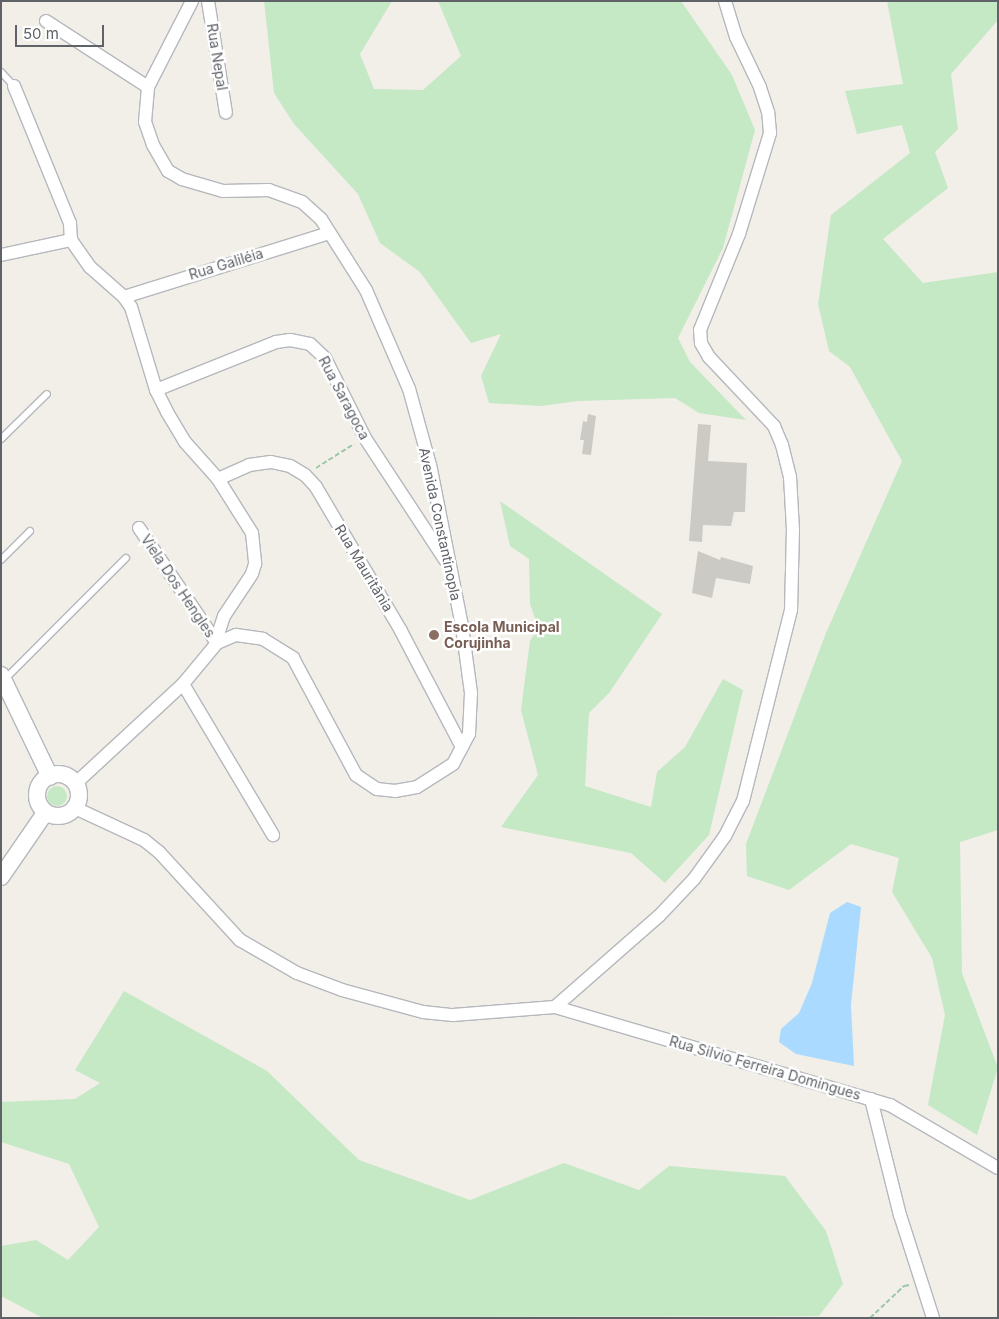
<!DOCTYPE html>
<meta charset="utf-8">
<style>
body{margin:0}
#map{position:relative;width:999px;height:1319px;overflow:hidden;background:#f1efe8;font-family:Inter,sans-serif}
div>[style]{position:absolute}
.green>*{inset:0;background:#c5e8c5}
.round{border-radius:50%}
.water>*{inset:0;background:#aadaff}
.building>*{inset:0;background:#cccac5}
.path>*{height:2px;margin-top:-1px;transform-origin:0;background:repeating-linear-gradient(90deg,#9cc7a9 0 5px,transparent 0 7.5px)}
.roads{filter:drop-shadow(1px 0 #b5b8bc) drop-shadow(-1px 0 #b5b8bc) drop-shadow(0 1px #b5b8bc) drop-shadow(0 -1px #b5b8bc)}
.service>*{height:6px;margin:-3px;padding:0 3px;transform-origin:3px;border-radius:3px;background:#fff}
.minor>*{height:12px;margin:-6px;padding:0 6px;transform-origin:6px;border-radius:6px;background:#fff}
.tertiary>*{height:16px;margin:-8px;padding:0 8px;transform-origin:8px;border-radius:8px;background:#fff}
.tertiary>.ring{margin:-8px;padding:0;box-sizing:content-box;background:none;border:16px solid #fff;border-radius:50%}
.dots>*{width:14px;height:14px;translate:-50% -50%;box-sizing:border-box;border:2px solid #fff;border-radius:50%}
span{translate:-50% -50%;white-space:nowrap;text-align:center;line-height:1.15;-webkit-text-stroke:5px #fff;paint-order:stroke}
.street-label{font-size:14px;color:#5f6368}
.education-label{font-size:14px;color:#785e54;font-weight:700}
.left{translate:0 -50%;text-align:left}
.frame{position:absolute;inset:0;border:2px solid #5f6368;pointer-events:none}
.scale{position:absolute;left:15px;top:25px;width:89px;height:22px;box-sizing:border-box;border:2px solid #5f6368;border-top:0;padding-left:6px;font-size:15px;line-height:18px;white-space:nowrap;color:#5f6368;-webkit-text-stroke:4px #fff;paint-order:stroke}
</style>
<div id="map">
<div class="green">
<i style="clip-path:polygon(264px 1px,392px 1px,360px 54px,374px 89px,423px 90px,461px 56px,438px 1px,681px 1px,732px 75px,755px 130px,723px 248px,678px 338px,690px 362px,746px 420px,699px 413px,675px 398px,578px 401px,541px 406px,489px 403px,481px 376px,501px 334px,471px 343px,420px 272px,380px 243px,358px 194px,294px 124px,274px 93px)"></i>
<i style="clip-path:polygon(887px 1px,998px 1px,998px 20px,951px 74px,958px 129px,935px 152px,948px 188px,883px 239px,923px 283px,998px 272px,998px 830px,960px 842px,962px 973px,998px 1068px,977px 1135px,928px 1105px,945px 1015px,932px 958px,892px 892px,899px 858px,851px 844px,789px 890px,747px 876px,746px 844px,826px 633px,902px 461px,850px 367px,829px 351px,818px 304px,831px 215px,910px 153px,902px 125px,857px 134px,845px 91px,903px 84px)"></i>
<i style="clip-path:polygon(500px 501px,662px 614px,609px 693px,589px 713px,585px 786px,651px 807px,657px 772px,685px 747px,723px 679px,743px 690px,709px 835px,665px 883px,631px 853px,501px 827px,538px 775px,521px 710px,530px 641px,538px 627px,530px 604px,529px 559px,510px 546px)"></i>
<i class="round" style="left:47px;top:786px;width:20px;height:20px"></i>
<i style="clip-path:polygon(124px 991px,267px 1071px,359px 1160px,470px 1200px,564px 1163px,639px 1190px,669px 1166px,785px 1176px,826px 1231px,843px 1284px,819px 1316px,43px 1318px,1px 1296px,1px 1246px,36px 1240px,68px 1260px,99px 1227px,69px 1164px,1px 1142px,1px 1102px,75px 1099px,100px 1083px,75px 1070px)"></i>
</div>
<div class="water">
<i style="clip-path:polygon(847px 902px,861px 907px,851px 1005px,854px 1066px,796px 1054px,779px 1042px,781px 1029px,799px 1013px,812px 983px,830px 913px)"></i>
</div>
<div class="building">
<i style="clip-path:polygon(588px 414px,596px 416px,591px 455px,582px 454px,584px 440px,580px 440px,583px 421px,587px 422px)"></i>
<i style="clip-path:polygon(698px 424px,711px 425px,708px 461px,747px 463px,745px 512px,734px 512px,731px 526px,703px 525px,702px 542px,689px 541px)"></i>
<i style="clip-path:polygon(698px 551px,720px 560px,721px 557px,753px 566px,750px 584px,716px 578px,712px 598px,692px 593px)"></i>
</div>
<div class="path">
<i style="left:316px;top:468px;width:45px;rotate:-32.3deg"></i>
<i style="left:870px;top:1318px;width:47px;rotate:-43.3deg"></i>
<i style="left:904px;top:1286px;width:6px;rotate:-9deg"></i>
</div>
<div class="roads">
<div class="service">
<i style="left:1px;top:72px;width:19px;rotate:47deg"></i>
<i style="left:1px;top:439px;width:64px;rotate:-44.4deg"></i>
<i style="left:1px;top:560px;width:41px;rotate:-45deg"></i>
<i style="left:5px;top:679px;width:171px;rotate:-45deg"></i>
</div>
<div class="minor">
<i style="left:208px;top:1px;width:113px;rotate:80.9deg"></i>
<i style="left:46px;top:21px;width:121px;rotate:32.9deg"></i>
<i style="left:14px;top:86px;width:148px;rotate:67.8deg"></i>
<i style="left:70px;top:223px;width:17px;rotate:87deg"></i>
<i style="left:71px;top:240px;width:33px;rotate:55deg"></i>
<i style="left:90px;top:267px;width:45px;rotate:41.4deg"></i>
<i style="left:124px;top:297px;width:12px;rotate:55deg"></i>
<i style="left:131px;top:307px;width:87px;rotate:73.2deg"></i>
<i style="left:156px;top:390px;width:25px;rotate:63deg"></i>
<i style="left:167px;top:412px;width:35px;rotate:59deg"></i>
<i style="left:185px;top:442px;width:50px;rotate:48.3deg"></i>
<i style="left:218px;top:479px;width:64px;rotate:57.8deg"></i>
<i style="left:252px;top:533px;width:31px;rotate:84deg"></i>
<i style="left:255px;top:564px;width:10px;rotate:107deg"></i>
<i style="left:252px;top:574px;width:50px;rotate:123.7deg"></i>
<i style="left:224px;top:616px;width:26px;rotate:108deg"></i>
<i style="left:1px;top:255px;width:72px;rotate:-12.1deg"></i>
<i style="left:124px;top:297px;width:215px;rotate:-17.3deg"></i>
<i style="left:156px;top:390px;width:129px;rotate:-21.8deg"></i>
<i style="left:276px;top:342px;width:14px;rotate:-8deg"></i>
<i style="left:290px;top:340px;width:20px;rotate:11deg"></i>
<i style="left:310px;top:344px;width:21px;rotate:43deg"></i>
<i style="left:325px;top:358px;width:89px;rotate:63.4deg"></i>
<i style="left:365px;top:438px;width:146px;rotate:56.7deg"></i>
<i style="left:218px;top:479px;width:34px;rotate:-24deg"></i>
<i style="left:249px;top:465px;width:22px;rotate:-8deg"></i>
<i style="left:271px;top:462px;width:19px;rotate:12deg"></i>
<i style="left:290px;top:466px;width:17px;rotate:31deg"></i>
<i style="left:305px;top:475px;width:16px;rotate:47deg"></i>
<i style="left:316px;top:487px;width:167px;rotate:59.4deg"></i>
<i style="left:401px;top:631px;width:131px;rotate:62.3deg"></i>
<i style="left:139px;top:528px;width:139px;rotate:55.9deg"></i>
<i style="left:183px;top:684px;width:176px;rotate:59.2deg"></i>
<i style="left:76px;top:783px;width:146px;rotate:-42.8deg"></i>
<i style="left:183px;top:684px;width:53px;rotate:-50.3deg"></i>
<i style="left:217px;top:643px;width:21px;rotate:-23deg"></i>
<i style="left:236px;top:635px;width:27px;rotate:8deg"></i>
<i style="left:263px;top:639px;width:36px;rotate:32deg"></i>
<i style="left:293px;top:658px;width:133px;rotate:61.7deg"></i>
<i style="left:356px;top:775px;width:25px;rotate:34deg"></i>
<i style="left:377px;top:789px;width:18px;rotate:6deg"></i>
<i style="left:395px;top:791px;width:22px;rotate:-10deg"></i>
<i style="left:417px;top:787px;width:43px;rotate:-32.6deg"></i>
<i style="left:453px;top:764px;width:34px;rotate:-62deg"></i>
<i style="left:469px;top:734px;width:41px;rotate:-87.2deg"></i>
<i style="left:471px;top:693px;width:68px;rotate:-97.7deg"></i>
<i style="left:462px;top:626px;width:164px;rotate:-101.2deg"></i>
<i style="left:430px;top:465px;width:79px;rotate:-105.4deg"></i>
<i style="left:409px;top:389px;width:108px;rotate:-113.5deg"></i>
<i style="left:366px;top:290px;width:84px;rotate:-122.4deg"></i>
<i style="left:321px;top:219px;width:25px;rotate:-138deg"></i>
<i style="left:302px;top:202px;width:35px;rotate:-160deg"></i>
<i style="left:269px;top:190px;width:46px;rotate:178.8deg"></i>
<i style="left:223px;top:191px;width:43px;rotate:-163.7deg"></i>
<i style="left:182px;top:179px;width:16px;rotate:-150deg"></i>
<i style="left:168px;top:171px;width:30px;rotate:-120deg"></i>
<i style="left:153px;top:145px;width:24px;rotate:-109deg"></i>
<i style="left:145px;top:122px;width:35px;rotate:-85deg"></i>
<i style="left:148px;top:87px;width:97px;rotate:-62.9deg"></i>
<i style="left:75px;top:808px;width:76px;rotate:24.9deg"></i>
<i style="left:144px;top:840px;width:19px;rotate:39deg"></i>
<i style="left:159px;top:852px;width:120px;rotate:47.4deg"></i>
<i style="left:240px;top:940px;width:66px;rotate:30.1deg"></i>
<i style="left:297px;top:973px;width:48px;rotate:20.7deg"></i>
<i style="left:342px;top:990px;width:84px;rotate:15.2deg"></i>
<i style="left:423px;top:1012px;width:30px;rotate:6deg"></i>
<i style="left:453px;top:1015px;width:102px;rotate:-4.5deg"></i>
<i style="left:555px;top:1007px;width:349px;rotate:16.3deg"></i>
<i style="left:890px;top:1105px;width:125px;rotate:30.3deg"></i>
<i style="left:555px;top:1007px;width:138px;rotate:-41.2deg"></i>
<i style="left:659px;top:916px;width:51px;rotate:-46.6deg"></i>
<i style="left:694px;top:879px;width:53px;rotate:-54.2deg"></i>
<i style="left:725px;top:836px;width:39px;rotate:-63deg"></i>
<i style="left:743px;top:801px;width:197px;rotate:-75.9deg"></i>
<i style="left:791px;top:610px;width:80px;rotate:-88.6deg"></i>
<i style="left:793px;top:530px;width:53px;rotate:-93.2deg"></i>
<i style="left:790px;top:477px;width:33px;rotate:-104deg"></i>
<i style="left:782px;top:445px;width:21px;rotate:-113deg"></i>
<i style="left:774px;top:426px;width:95px;rotate:-133.3deg"></i>
<i style="left:709px;top:357px;width:16px;rotate:-120deg"></i>
<i style="left:701px;top:343px;width:13px;rotate:-94deg"></i>
<i style="left:700px;top:330px;width:104px;rotate:-67.9deg"></i>
<i style="left:739px;top:234px;width:106px;rotate:-72.9deg"></i>
<i style="left:770px;top:133px;width:21px;rotate:-95deg"></i>
<i style="left:768px;top:112px;width:26px;rotate:-108deg"></i>
<i style="left:760px;top:87px;width:55px;rotate:-115.6deg"></i>
<i style="left:736px;top:37px;width:38px;rotate:-107deg"></i>
<i style="left:871px;top:1099px;width:120px;rotate:76deg"></i>
<i style="left:900px;top:1215px;width:108px;rotate:72.2deg"></i>
</div>
<div class="tertiary">
<i style="left:1px;top:675px;width:113px;rotate:64.3deg"></i>
<i class="ring" style="left:37px;top:774px;width:26px;height:26px"></i>
<i style="left:1px;top:877px;width:78px;rotate:-55.5deg"></i>
</div>
</div>
<div class="dots">
<i style="left:434px;top:635px;background:#8d6e63"></i>
</div>
<div class="street-label">
<span style="left:217px;top:57px;rotate:81deg">Rua Nepal</span>
<span style="left:226px;top:264px;rotate:-17deg">Rua Galiléia</span>
<span style="left:344px;top:398px;rotate:62deg">Rua Saragoca</span>
<span style="left:440px;top:524px;rotate:78deg">Avenida Constantinopla</span>
<span style="left:364px;top:568px;rotate:59deg">Rua Mauritânia</span>
<span style="left:178px;top:586px;rotate:56deg">Viela Dos Hengles</span>
<span style="left:765px;top:1068px;rotate:16deg">Rua Silvio Ferreira Domingues</span>
</div>
<div class="education-label">
<span class="left" style="left:444px;top:635px">Escola Municipal<br>Corujinha</span>
</div>
<div class="frame"></div>
<div class="scale">50 m</div>
</div>
